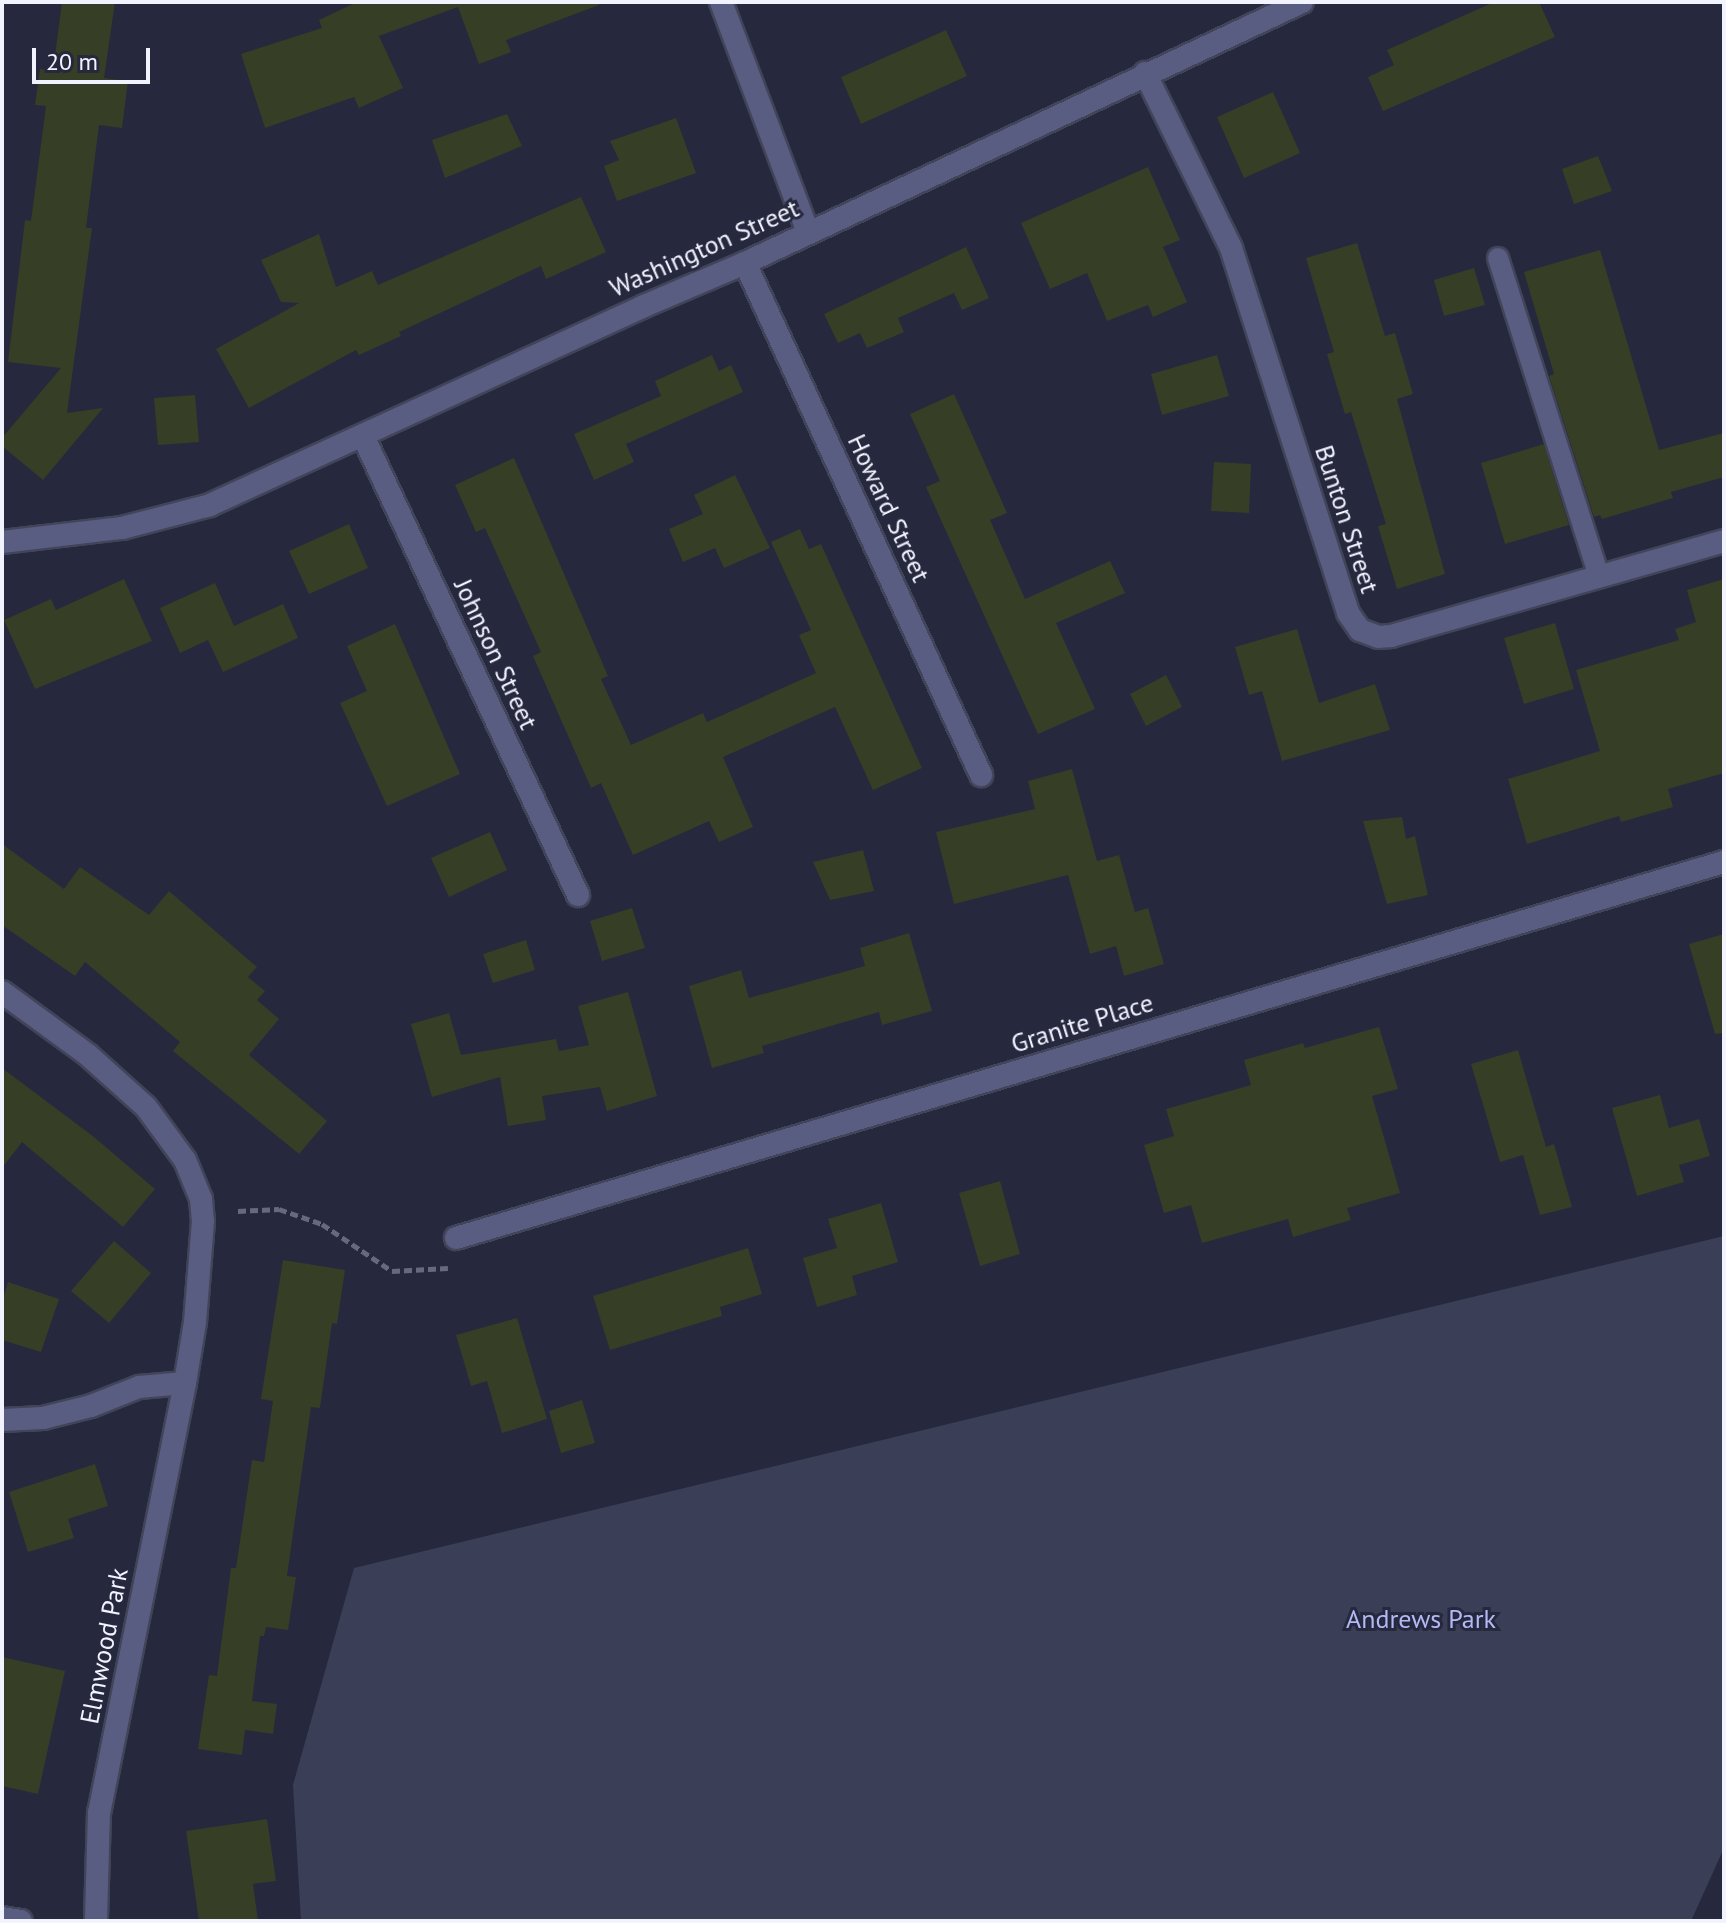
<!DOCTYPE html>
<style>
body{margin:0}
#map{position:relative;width:1726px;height:1923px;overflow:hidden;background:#26283e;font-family:"PT Sans",sans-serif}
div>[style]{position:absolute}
.green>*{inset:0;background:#3b3e57}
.building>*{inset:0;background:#363e26}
.path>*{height:5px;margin-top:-2.5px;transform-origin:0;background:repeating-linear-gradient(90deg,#67697c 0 8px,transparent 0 12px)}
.roads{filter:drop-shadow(2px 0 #424459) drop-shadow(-2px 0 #424459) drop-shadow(0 2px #424459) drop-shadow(0 -2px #424459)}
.service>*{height:20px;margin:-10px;padding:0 10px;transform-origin:10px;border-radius:10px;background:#5a5d82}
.minor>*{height:22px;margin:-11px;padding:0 11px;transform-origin:11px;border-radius:11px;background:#5a5d82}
span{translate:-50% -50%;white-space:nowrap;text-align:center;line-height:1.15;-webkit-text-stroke:6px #26283e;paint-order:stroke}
.street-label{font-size:26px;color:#f1f3ff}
.park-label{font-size:26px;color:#b3b9f3}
.frame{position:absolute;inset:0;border:4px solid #f1f3ff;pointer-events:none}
.scale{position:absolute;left:32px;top:48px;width:118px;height:36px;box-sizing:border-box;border:4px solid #f1f3ff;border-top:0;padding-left:10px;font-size:24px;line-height:28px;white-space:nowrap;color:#f1f3ff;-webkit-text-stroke:6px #26283e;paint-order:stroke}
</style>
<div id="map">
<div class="green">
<i style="clip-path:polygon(1724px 1236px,1724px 1848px,1691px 1921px,301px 1921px,293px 1785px,354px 1568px)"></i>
</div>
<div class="building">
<i style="clip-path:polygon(62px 2px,115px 2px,104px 78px,128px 81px,122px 128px,99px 125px,86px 228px,92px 228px,67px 413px,103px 408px,43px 480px,2px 446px,2px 438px,61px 368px,8px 362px,25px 220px,31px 221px,46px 106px,35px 105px,40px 69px,53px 71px)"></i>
<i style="clip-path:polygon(357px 2px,599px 2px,599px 5px,506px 40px,511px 52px,479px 64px,458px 7px,379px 36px,403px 88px,359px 108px,354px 97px,265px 128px,241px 54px,322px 28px,319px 20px)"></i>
<i style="clip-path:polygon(1494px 2px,1539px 2px,1555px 37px,1383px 111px,1368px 77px,1394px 65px,1387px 50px)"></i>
<i style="clip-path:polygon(946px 30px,967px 76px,861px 124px,841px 77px)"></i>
<i style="clip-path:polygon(1273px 92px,1300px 153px,1244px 178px,1217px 117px)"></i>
<i style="clip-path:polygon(507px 114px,522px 146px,445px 178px,432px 140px)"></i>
<i style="clip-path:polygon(676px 118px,696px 173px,617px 201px,604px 166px,619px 160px,610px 141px)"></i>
<i style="clip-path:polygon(1598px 156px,1612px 191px,1574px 204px,1562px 169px)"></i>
<i style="clip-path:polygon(1148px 167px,1180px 240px,1163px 247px,1187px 302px,1153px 317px,1148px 305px,1107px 321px,1087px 273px,1050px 289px,1021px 223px)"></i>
<i style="clip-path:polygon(581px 197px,606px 252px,546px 279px,541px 266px,399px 332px,401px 336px,359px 355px,356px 350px,249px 408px,216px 349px,299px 303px,281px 302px,261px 260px,319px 234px,336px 287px,372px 271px,378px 285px)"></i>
<i style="clip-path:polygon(1357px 243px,1385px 336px,1395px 333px,1413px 394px,1397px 399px,1445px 574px,1397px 589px,1378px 526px,1386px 524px,1351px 412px,1345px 414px,1327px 354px,1334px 352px,1306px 258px)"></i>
<i style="clip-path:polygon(966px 247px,989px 298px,962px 310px,954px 293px,898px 318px,904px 332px,867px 348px,860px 333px,838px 343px,824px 314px)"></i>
<i style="clip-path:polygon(1600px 250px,1659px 450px,1724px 433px,1724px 477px,1671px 492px,1673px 498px,1602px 519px,1600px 515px,1594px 517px,1549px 376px,1554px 374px,1524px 272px)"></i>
<i style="clip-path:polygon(1474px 268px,1485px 305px,1444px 316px,1434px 280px)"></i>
<i style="clip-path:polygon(712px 355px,719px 371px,731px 365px,743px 392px,626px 444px,634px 462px,594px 480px,574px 434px,661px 396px,655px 381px)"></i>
<i style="clip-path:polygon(1217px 355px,1229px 396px,1162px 415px,1151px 374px)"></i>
<i style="clip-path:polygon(954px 394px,1007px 513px,990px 520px,1025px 599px,1110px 561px,1125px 593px,1056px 623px,1095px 709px,1038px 734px,926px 487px,940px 481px,910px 414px)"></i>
<i style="clip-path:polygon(195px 395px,199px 442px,158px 445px,154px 398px)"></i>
<i style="clip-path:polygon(1544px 444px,1569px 525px,1505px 544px,1481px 463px)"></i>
<i style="clip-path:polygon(514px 458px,608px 676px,601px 679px,631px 745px,703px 713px,707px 722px,816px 673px,799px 635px,811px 630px,771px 542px,800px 529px,809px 549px,821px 544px,922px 768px,873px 790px,835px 707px,723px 757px,753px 827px,719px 842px,709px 821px,633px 855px,601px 783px,591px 788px,533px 656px,541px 652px,485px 528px,476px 532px,455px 485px)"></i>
<i style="clip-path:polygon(1214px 462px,1251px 464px,1249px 513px,1211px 511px)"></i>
<i style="clip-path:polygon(735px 475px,770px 548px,724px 568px,715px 548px,683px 562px,669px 529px,703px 514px,694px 495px)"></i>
<i style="clip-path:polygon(349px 524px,368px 568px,309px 594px,289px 551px)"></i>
<i style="clip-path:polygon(124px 579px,152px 641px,35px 689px,4px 620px,51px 599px,56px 610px)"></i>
<i style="clip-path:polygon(1724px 579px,1724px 773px,1668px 789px,1673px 807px,1621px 822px,1619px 816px,1527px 844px,1508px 779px,1600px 751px,1576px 670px,1679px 640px,1675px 629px,1696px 622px,1687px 590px)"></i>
<i style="clip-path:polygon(215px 583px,234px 626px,283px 604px,298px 638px,223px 672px,208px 640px,180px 653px,160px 608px)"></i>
<i style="clip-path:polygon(1555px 623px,1574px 689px,1524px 704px,1504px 638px)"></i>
<i style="clip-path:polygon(395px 624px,460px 774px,387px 806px,340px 703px,367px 691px,347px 646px)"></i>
<i style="clip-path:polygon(1297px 629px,1319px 703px,1375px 684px,1390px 730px,1282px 761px,1262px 691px,1249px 695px,1235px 647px)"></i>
<i style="clip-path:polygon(1166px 675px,1182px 707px,1146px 726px,1130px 694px)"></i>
<i style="clip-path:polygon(1072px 769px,1097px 861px,1119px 855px,1135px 912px,1148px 908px,1164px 964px,1124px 976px,1116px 946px,1090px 954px,1068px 875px,954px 904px,936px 832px,1035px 809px,1028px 781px)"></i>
<i style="clip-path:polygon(1402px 817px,1406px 839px,1415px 836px,1428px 895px,1387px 904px,1363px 821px)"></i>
<i style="clip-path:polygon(490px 832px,507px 870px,449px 897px,431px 858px)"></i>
<i style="clip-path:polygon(2px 844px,64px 889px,80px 867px,149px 915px,169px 891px,257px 967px,248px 977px,265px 991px,257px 1000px,279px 1019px,249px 1055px,327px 1121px,299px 1154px,173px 1051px,180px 1042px,85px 962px,75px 976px,2px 925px)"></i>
<i style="clip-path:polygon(863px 850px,874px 891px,830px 900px,813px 862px)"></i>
<i style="clip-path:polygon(632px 908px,645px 948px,602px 961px,590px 921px)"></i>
<i style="clip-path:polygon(909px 933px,932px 1011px,882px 1025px,879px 1012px,762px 1046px,764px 1053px,712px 1068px,689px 986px,741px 970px,749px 998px,865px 966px,860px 948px)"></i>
<i style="clip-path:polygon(1724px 934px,1724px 1033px,1715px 1034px,1689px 944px)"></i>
<i style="clip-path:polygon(526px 940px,535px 970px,493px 983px,483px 954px)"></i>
<i style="clip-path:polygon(628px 992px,657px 1096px,607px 1111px,600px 1087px,542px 1096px,546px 1120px,508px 1126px,500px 1077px,432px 1097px,411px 1024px,449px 1013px,461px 1055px,556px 1039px,559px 1051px,589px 1045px,578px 1006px)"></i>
<i style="clip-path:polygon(1379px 1027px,1398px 1089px,1372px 1096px,1400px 1193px,1347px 1208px,1351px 1220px,1293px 1237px,1288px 1219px,1202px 1243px,1191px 1205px,1164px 1213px,1144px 1145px,1174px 1136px,1166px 1109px,1251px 1085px,1244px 1060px,1303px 1043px,1305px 1048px)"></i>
<i style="clip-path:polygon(1518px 1050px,1546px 1147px,1554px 1144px,1572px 1207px,1540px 1215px,1523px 1155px,1500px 1162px,1471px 1064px)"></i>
<i style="clip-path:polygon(2px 1068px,94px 1137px,155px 1189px,123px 1227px,22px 1142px,2px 1168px)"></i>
<i style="clip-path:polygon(1660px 1095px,1669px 1128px,1699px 1119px,1710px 1156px,1679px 1165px,1684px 1182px,1637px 1196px,1612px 1108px)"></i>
<i style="clip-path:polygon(1000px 1181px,1020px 1254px,980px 1266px,959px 1193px)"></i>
<i style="clip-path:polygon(881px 1203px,898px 1262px,852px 1276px,857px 1295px,817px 1307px,803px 1258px,837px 1248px,828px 1219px)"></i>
<i style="clip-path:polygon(114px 1241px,151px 1273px,109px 1323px,71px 1291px)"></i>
<i style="clip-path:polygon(748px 1248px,762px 1294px,720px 1307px,722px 1316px,610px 1350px,593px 1296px)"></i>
<i style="clip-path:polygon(283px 1260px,345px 1270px,337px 1324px,332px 1323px,320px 1408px,311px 1407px,287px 1576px,296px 1577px,288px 1630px,266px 1627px,264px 1636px,260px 1636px,252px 1701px,277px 1704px,273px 1734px,245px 1730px,242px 1755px,198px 1749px,209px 1675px,217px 1676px,231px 1568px,236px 1568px,252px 1460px,264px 1462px,273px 1401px,261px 1399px)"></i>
<i style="clip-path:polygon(8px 1282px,59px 1299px,41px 1352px,2px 1340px,2px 1302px)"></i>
<i style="clip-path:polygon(517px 1318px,547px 1419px,502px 1433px,487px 1381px,471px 1386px,456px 1335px)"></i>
<i style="clip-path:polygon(582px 1400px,595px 1443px,561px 1453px,549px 1411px)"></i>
<i style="clip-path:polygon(95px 1464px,108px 1506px,68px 1519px,74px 1538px,28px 1552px,9px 1492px)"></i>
<i style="clip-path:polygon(2px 1657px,65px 1671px,38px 1794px,2px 1786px)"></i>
<i style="clip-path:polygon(267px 1819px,276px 1881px,253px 1884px,258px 1921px,199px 1921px,186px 1831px)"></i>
</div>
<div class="path">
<i style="left:238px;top:1211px;width:41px;rotate:-2.8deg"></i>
<i style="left:279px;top:1209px;width:46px;rotate:19.2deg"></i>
<i style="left:322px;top:1224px;width:84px;rotate:33.9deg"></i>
<i style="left:392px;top:1271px;width:56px;rotate:-3.1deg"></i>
</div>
<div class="roads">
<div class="service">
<i style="left:1498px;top:258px;width:334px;rotate:72.4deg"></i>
</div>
<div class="minor">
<i style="left:721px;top:2px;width:246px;rotate:69.3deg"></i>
<i style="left:1145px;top:73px;width:195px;rotate:63.8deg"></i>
<i style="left:1231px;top:248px;width:383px;rotate:72.2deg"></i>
<i style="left:1348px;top:613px;width:21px;rotate:55deg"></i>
<i style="left:1360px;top:630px;width:19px;rotate:21deg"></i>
<i style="left:1378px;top:637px;width:13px;rotate:-4deg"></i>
<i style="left:1391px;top:636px;width:346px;rotate:-15.9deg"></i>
<i style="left:745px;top:263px;width:564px;rotate:65.25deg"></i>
<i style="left:363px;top:436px;width:507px;rotate:64.9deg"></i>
<i style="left:2px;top:542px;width:121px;rotate:-6.7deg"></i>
<i style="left:122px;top:528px;width:91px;rotate:-14.6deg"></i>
<i style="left:210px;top:505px;width:477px;rotate:-24.6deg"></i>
<i style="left:644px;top:306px;width:110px;rotate:-23.1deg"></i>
<i style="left:745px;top:263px;width:615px;rotate:-25.11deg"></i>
<i style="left:2px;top:992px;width:107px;rotate:36.2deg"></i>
<i style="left:88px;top:1055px;width:78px;rotate:41.9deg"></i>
<i style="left:146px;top:1107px;width:66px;rotate:53.7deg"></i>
<i style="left:185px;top:1160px;width:42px;rotate:67.7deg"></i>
<i style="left:201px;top:1199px;width:22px;rotate:85deg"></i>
<i style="left:203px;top:1221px;width:101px;rotate:94.5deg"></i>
<i style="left:195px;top:1322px;width:62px;rotate:99.3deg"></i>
<i style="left:185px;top:1383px;width:438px;rotate:101.3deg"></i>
<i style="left:99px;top:1812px;width:109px;rotate:91.6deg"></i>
<i style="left:456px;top:1238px;width:1323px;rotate:-16.52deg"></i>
<i style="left:2px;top:1420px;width:41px;rotate:-2.8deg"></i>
<i style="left:43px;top:1418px;width:49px;rotate:-14deg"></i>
<i style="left:91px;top:1406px;width:52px;rotate:-21.6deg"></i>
<i style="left:139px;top:1387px;width:46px;rotate:-5deg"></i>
<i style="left:2px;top:1918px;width:19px;rotate:9deg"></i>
</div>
</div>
<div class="street-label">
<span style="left:704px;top:248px;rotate:-24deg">Washington Street</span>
<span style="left:889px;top:508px;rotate:65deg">Howard Street</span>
<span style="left:1347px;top:519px;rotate:72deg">Bunton Street</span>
<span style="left:496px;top:654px;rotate:65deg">Johnson Street</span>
<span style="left:1082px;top:1023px;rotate:-17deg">Granite Place</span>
<span style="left:104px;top:1646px;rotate:-79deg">Elmwood Park</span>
</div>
<div class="park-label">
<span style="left:1421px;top:1619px">Andrews Park</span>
</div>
<div class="frame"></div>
<div class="scale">20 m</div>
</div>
